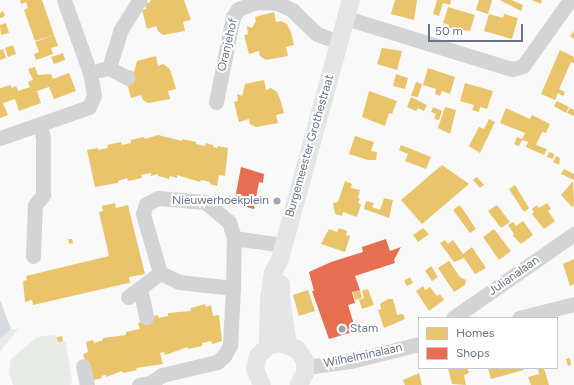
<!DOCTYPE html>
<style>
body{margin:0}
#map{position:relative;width:574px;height:385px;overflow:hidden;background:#f9f9f9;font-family:Figtree,sans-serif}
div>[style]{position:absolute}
.green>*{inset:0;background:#e8ece7}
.water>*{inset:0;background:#d5dbe0}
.homes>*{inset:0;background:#e9c46a}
.shops>*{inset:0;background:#e76f51}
.minor>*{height:15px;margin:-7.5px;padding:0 7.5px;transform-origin:7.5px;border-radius:7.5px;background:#d3d4d5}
.major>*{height:18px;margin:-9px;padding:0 9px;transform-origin:9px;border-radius:9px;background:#e4e5e5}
.dots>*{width:11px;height:11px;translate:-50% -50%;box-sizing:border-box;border:2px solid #fff;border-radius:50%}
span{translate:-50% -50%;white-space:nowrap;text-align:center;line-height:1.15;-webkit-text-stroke:4px #fff;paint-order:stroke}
.street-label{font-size:12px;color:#66748b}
.poi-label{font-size:12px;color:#66748b}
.right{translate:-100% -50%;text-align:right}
.left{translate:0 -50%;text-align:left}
.legend{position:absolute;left:418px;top:317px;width:140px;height:52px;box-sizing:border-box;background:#fff;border:1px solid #c2c7d1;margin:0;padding:5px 7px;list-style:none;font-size:12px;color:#66748b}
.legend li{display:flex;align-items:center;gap:8px;height:20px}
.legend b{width:20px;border:1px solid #c2c7d1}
.scale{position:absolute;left:428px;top:24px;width:95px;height:18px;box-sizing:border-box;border:2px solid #66748b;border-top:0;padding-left:5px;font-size:12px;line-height:14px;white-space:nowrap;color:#66748b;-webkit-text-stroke:3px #fff;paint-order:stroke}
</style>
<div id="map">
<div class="green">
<i style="clip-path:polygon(11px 329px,18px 329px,0 352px,0 339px)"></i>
<i style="clip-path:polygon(53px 335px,66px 343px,72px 382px,70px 385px,13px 385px,9px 373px,11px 359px,37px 337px)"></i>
</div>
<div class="water">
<i style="clip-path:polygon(0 300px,11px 329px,0 339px)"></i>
</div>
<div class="homes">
<i style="clip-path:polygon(20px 0,42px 0,54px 35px,35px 41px,24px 10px,28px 8px,26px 2px,21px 4px)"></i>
<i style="clip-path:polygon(151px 0,184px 0,191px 20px,183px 22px,185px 31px,163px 35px,158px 31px,156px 26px,147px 29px,142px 10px,146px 9px,145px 2px,149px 3px)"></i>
<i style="clip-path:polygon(395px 0,417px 0,414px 20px,391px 14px)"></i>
<i style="clip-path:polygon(437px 0,451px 0,450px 5px,443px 3px,439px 16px,433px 14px)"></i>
<i style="clip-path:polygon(479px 0,492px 0,488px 14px,476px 10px)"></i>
<i style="clip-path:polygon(500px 0,511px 0,523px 5px,521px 11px)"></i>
<i style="clip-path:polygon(532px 0,542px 0,541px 4px)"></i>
<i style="clip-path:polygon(448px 7px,475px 15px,470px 31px,449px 28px,449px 25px,443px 23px)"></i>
<i style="clip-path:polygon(3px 11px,5px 16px,0 18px,0 13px)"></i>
<i style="clip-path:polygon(274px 12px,276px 22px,281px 21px,287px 24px,291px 32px,294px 45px,286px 47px,288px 56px,266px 60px,260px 56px,259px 51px,249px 54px,244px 35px,248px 34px,247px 26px,252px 28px,256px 21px,255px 17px)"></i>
<i style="clip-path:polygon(489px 14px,503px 18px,504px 14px,518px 18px,512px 39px,484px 31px)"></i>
<i style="clip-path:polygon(6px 23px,9px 33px,1px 35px,0 25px)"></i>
<i style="clip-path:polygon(574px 31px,574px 39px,570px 36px)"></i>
<i style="clip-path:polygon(54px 35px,58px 46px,51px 48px,53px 54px,36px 60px,34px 54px,39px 52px,35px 42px)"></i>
<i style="clip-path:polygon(13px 45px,16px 54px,8px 57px,5px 48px)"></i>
<i style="clip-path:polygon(382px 48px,402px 51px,397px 70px,377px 64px)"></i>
<i style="clip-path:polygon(3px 49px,6px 58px,0 60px,0 50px)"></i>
<i style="clip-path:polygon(560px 50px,574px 57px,574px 63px,571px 62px,559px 89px,565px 92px,563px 96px,558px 93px,555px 100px,541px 94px)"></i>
<i style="clip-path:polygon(63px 53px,65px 60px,54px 64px,51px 57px)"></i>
<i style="clip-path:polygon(156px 56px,158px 66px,163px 64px,169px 68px,172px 75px,176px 89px,168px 91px,170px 99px,148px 103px,143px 100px,141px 95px,131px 98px,126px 79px,131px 75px,129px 70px,134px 72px,137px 61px)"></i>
<i style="clip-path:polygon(35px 67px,38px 75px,51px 74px,53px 79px,69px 73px,76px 91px,54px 99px,49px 87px,37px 91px,41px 103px,19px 111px,15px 99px,3px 103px,8px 115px,0 118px,0 88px,11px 85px,12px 88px,16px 86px,18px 91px,30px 87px,28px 82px,33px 80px,28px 69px)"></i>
<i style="clip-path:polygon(428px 68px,455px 77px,450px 94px,442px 91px,440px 96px,435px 94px,436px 89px,423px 85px)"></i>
<i style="clip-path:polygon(396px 74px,408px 78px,405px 89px,393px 86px)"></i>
<i style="clip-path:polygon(264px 80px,266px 90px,271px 88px,277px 92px,280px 99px,284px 113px,276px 115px,278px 123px,256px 127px,250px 124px,249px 119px,239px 122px,234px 102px,238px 101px,237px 94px,242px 96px,245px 84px)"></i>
<i style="clip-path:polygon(416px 82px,422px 84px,418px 97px,411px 96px)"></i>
<i style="clip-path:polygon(465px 83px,493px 91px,487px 109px,480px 107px,479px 112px,472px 110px,474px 105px,460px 101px)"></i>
<i style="clip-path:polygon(369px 91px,397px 101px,392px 114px,389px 113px,385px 126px,362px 117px)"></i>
<i style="clip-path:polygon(411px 97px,427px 105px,424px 111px,418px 108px,416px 111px,407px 107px)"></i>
<i style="clip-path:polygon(557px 101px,569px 107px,566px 113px,554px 106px)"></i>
<i style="clip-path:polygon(433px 107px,442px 111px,439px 120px,434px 119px,436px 114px,431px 112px)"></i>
<i style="clip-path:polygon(445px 107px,456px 110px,450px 134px,438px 128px)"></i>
<i style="clip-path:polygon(506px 108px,530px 119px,532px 115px,550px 124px,546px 133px,542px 132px,536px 145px,547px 149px,544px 155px,526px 147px,528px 142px,522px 140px,519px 146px,514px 144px,517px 137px,522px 139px,525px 133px,500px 123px)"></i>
<i style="clip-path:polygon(570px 108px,574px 110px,574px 116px,567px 113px)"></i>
<i style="clip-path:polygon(489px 119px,495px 122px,480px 153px,469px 146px,479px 127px,484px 129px)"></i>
<i style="clip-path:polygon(158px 135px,182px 141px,182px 139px,196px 142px,196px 144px,205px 146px,206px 143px,213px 145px,213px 147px,217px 148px,218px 146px,228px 148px,225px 176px,219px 175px,217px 186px,210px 184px,210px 182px,201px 180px,200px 182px,177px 175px,177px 178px,170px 176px,169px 179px,158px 176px,158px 174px,151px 176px,151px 173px,141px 175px,142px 178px,128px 181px,127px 178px,118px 181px,118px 183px,95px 187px,87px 150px,98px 148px,98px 150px,108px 148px,107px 145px,121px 142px,122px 145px,131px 143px,131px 140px,144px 137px,145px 139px)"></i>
<i style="clip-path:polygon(355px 136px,374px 142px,371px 151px,377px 152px,376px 160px,368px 160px,349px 154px)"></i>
<i style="clip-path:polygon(401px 145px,431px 157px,426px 169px,405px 161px,408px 154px,399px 150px)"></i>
<i style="clip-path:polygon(549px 152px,554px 154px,553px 159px,547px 157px)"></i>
<i style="clip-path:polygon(556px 156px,560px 158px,559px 165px,553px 162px)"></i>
<i style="clip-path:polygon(442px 165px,469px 184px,422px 224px,401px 200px)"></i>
<i style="clip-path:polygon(564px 169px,574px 174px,574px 180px,561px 174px)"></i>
<i style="clip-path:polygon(477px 177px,484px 185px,480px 188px,473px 180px)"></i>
<i style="clip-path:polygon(345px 181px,352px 184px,351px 188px,360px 190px,358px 198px,360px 199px,358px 203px,361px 204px,357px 217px,343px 212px,342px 216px,335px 214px,333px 203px,338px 202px)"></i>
<i style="clip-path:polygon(573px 181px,574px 205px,572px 207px,561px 195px)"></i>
<i style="clip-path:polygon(515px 185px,529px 208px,524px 212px,509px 189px)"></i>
<i style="clip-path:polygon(384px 198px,393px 200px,389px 218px,364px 209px,366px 201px,374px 203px,372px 207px,380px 210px)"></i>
<i style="clip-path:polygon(115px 203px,116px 208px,128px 205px,145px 274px,129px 277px,130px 283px,124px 284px,33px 305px,32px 300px,25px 302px,23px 281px,27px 280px,26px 276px,109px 256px,99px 212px,103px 211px,102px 206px)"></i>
<i style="clip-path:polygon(547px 203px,551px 209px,548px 211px,555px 221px,544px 229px,532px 214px,534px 212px,532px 209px,537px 205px,539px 208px)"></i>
<i style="clip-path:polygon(460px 205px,476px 229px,470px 233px,453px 210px)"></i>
<i style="clip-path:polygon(497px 205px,510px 222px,501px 228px,488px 211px)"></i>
<i style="clip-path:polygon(523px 221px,533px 235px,521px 244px,513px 236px,514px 234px,508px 225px,513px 222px,516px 226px)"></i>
<i style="clip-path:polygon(339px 228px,347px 231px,346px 235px,350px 236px,345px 252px,321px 244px,329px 229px,337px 232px)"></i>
<i style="clip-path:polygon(423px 228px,429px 234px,418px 242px,413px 235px)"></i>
<i style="clip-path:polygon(494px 229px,511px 251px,499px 260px,483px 237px)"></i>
<i style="clip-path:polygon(68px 239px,72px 239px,73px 243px,69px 244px)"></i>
<i style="clip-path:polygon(445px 240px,448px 244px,453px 240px,463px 254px,472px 247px,486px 268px,475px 274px,464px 258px,454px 262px,440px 243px)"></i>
<i style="clip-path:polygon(574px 259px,574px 284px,570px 286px,563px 264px)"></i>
<i style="clip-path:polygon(449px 261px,460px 277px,466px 280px,465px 285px,454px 292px,438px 268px)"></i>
<i style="clip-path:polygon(431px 266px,438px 277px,432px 281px,425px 271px)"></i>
<i style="clip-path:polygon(410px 277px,413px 283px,407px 286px,404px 281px)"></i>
<i style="clip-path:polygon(423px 286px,425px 290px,430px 287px,437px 296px,440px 294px,444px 300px,429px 311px,416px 291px)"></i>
<i style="clip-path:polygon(368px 289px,374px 305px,362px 309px,359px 300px,364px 298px,362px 291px)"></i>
<i style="clip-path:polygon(308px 290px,315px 311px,299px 316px,293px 295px)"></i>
<i style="clip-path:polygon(360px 290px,362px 298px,355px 300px,353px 292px)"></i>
<i style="clip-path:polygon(388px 299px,393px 299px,397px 315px,403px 314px,405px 319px,384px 328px,378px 310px,381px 309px,380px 304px)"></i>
<i style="clip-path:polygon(205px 304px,206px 307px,211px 305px,213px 316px,219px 315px,222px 341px,212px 344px,211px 341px,202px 343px,202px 346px,188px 349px,188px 347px,165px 355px,164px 352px,160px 353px,163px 364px,136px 368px,137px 370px,123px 373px,122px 371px,106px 377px,106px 375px,101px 376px,102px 378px,91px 381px,83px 354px,88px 352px,86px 342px,93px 340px,94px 343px,103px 340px,103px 338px,126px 335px,126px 332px,140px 329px,138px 323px,151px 319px,151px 317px,158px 315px,159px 318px,168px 316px,168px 313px,191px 311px,191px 308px)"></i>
<i style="clip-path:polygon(62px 336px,63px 341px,58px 342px,57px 337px)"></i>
<i style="clip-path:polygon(570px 358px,571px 365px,568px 366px,566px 359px)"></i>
<i style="clip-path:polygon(448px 368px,467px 368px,469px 373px,464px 375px,466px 385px,452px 384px)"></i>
<i style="clip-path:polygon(488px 368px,524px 368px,524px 370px,491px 379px)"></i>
<i style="clip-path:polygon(541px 368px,544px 368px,549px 385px,531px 385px,528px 377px,539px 374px,538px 369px)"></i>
<i style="clip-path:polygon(419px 373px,422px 385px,405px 385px,403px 380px)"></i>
</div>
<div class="shops">
<i style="clip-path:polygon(241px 167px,264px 174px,263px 183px,259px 182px,254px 209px,234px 204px)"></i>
<i style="clip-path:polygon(386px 239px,390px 251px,401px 247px,394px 260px,395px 263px,355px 276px,360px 290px,352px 292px,355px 303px,348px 305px,356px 331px,329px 339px,312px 291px,314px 291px,309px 272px,331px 262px,363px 252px,362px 247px)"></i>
</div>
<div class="minor">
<i style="left:346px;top:18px;width:174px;rotate:17.1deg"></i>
<i style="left:512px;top:69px;width:11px;rotate:-15deg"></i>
<i style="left:523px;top:66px;width:81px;rotate:-54.5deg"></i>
<i style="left:109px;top:68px;width:39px;rotate:-73deg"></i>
<i style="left:120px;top:31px;width:36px;rotate:-58deg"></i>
<i style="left:100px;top:70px;width:9px;rotate:-13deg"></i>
<i style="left:109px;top:68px;width:21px;rotate:28deg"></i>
<i style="left:216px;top:102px;width:87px;rotate:-78.7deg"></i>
<i style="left:233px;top:17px;width:9px;rotate:-58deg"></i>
<i style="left:238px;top:9px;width:20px;rotate:-20deg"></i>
<i style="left:257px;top:2px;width:20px;rotate:3deg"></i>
<i style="left:277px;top:3px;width:17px;rotate:25deg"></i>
<i style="left:292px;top:10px;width:35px;rotate:44deg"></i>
<i style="left:317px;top:34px;width:23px;rotate:20deg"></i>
<i style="left:0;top:138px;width:94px;rotate:-19.2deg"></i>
<i style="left:89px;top:107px;width:13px;rotate:-67deg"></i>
<i style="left:94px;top:95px;width:22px;rotate:-100deg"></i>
<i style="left:90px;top:73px;width:77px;rotate:-109.6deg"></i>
<i style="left:234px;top:238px;width:49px;rotate:8.1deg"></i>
<i style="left:33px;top:256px;width:51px;rotate:-87.8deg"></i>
<i style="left:35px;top:205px;width:13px;rotate:-51deg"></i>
<i style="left:43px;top:195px;width:57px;rotate:-90deg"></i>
<i style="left:43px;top:138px;width:13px;rotate:-103deg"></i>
<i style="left:140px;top:288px;width:30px;rotate:78deg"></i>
<i style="left:128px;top:297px;width:40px;rotate:-37deg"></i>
<i style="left:453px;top:318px;width:147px;rotate:-34.8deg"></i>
<i style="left:519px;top:318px;width:57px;rotate:-14.3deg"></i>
<i style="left:83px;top:366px;width:19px;rotate:78deg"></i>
<i style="left:306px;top:367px;width:45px;rotate:-7.6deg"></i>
<i style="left:351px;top:361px;width:70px;rotate:-14deg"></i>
<i style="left:139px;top:385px;width:11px;rotate:-10deg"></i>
<i style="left:150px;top:383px;width:14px;rotate:-34deg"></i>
<i style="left:162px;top:375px;width:57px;rotate:-13.3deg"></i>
<i style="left:217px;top:362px;width:9px;rotate:-41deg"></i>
<i style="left:224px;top:356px;width:13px;rotate:-61deg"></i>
<i style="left:230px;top:345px;width:57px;rotate:-87deg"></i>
<i style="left:233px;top:288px;width:50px;rotate:-88.9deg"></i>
<i style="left:234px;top:238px;width:17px;rotate:-107deg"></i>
<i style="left:229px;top:222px;width:31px;rotate:-140deg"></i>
<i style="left:205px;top:202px;width:47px;rotate:-175.1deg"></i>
<i style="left:158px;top:198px;width:13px;rotate:153deg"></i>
<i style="left:146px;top:204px;width:10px;rotate:107deg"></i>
<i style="left:143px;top:214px;width:61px;rotate:73.9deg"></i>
<i style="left:160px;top:273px;width:21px;rotate:25deg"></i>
<i style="left:179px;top:282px;width:54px;rotate:6.3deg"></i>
</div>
<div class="major">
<i style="left:281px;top:284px;width:15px;rotate:90deg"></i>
<i style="left:281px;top:299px;width:46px;rotate:81.2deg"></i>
<i style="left:268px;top:346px;width:48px;rotate:-88.8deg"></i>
<i style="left:269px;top:298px;width:25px;rotate:-81deg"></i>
<i style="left:273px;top:273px;width:16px;rotate:-63deg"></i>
<i style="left:280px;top:259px;width:269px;rotate:-74.7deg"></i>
<i style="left:262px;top:385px;width:17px;rotate:-114deg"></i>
<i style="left:255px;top:369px;width:13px;rotate:-77deg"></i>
<i style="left:258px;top:356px;width:14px;rotate:-45deg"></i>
<i style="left:268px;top:346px;width:13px;rotate:-13deg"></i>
<i style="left:281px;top:343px;width:17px;rotate:21deg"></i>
<i style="left:297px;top:349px;width:14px;rotate:56deg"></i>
<i style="left:305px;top:361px;width:12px;rotate:90deg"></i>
<i style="left:305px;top:373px;width:13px;rotate:117deg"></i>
</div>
<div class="dots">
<i style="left:277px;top:201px;background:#99a3b2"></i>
<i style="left:342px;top:329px;background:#99a3b2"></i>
</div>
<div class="street-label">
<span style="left:228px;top:45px;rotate:-77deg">Oranjehof</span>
<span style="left:310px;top:146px;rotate:-74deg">Burgemeester Grothestraat</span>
<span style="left:514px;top:276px;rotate:-35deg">Julianalaan</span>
<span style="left:363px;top:356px;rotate:-12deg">Wilhelminalaan</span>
</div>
<div class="poi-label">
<span class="right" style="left:269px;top:201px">Nieuwerhoekplein</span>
<span class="left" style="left:350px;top:329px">Stam</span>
</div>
<ul class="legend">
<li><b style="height:11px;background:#e9c46a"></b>Homes</li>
<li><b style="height:11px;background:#e76f51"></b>Shops</li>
</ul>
<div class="scale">50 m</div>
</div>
